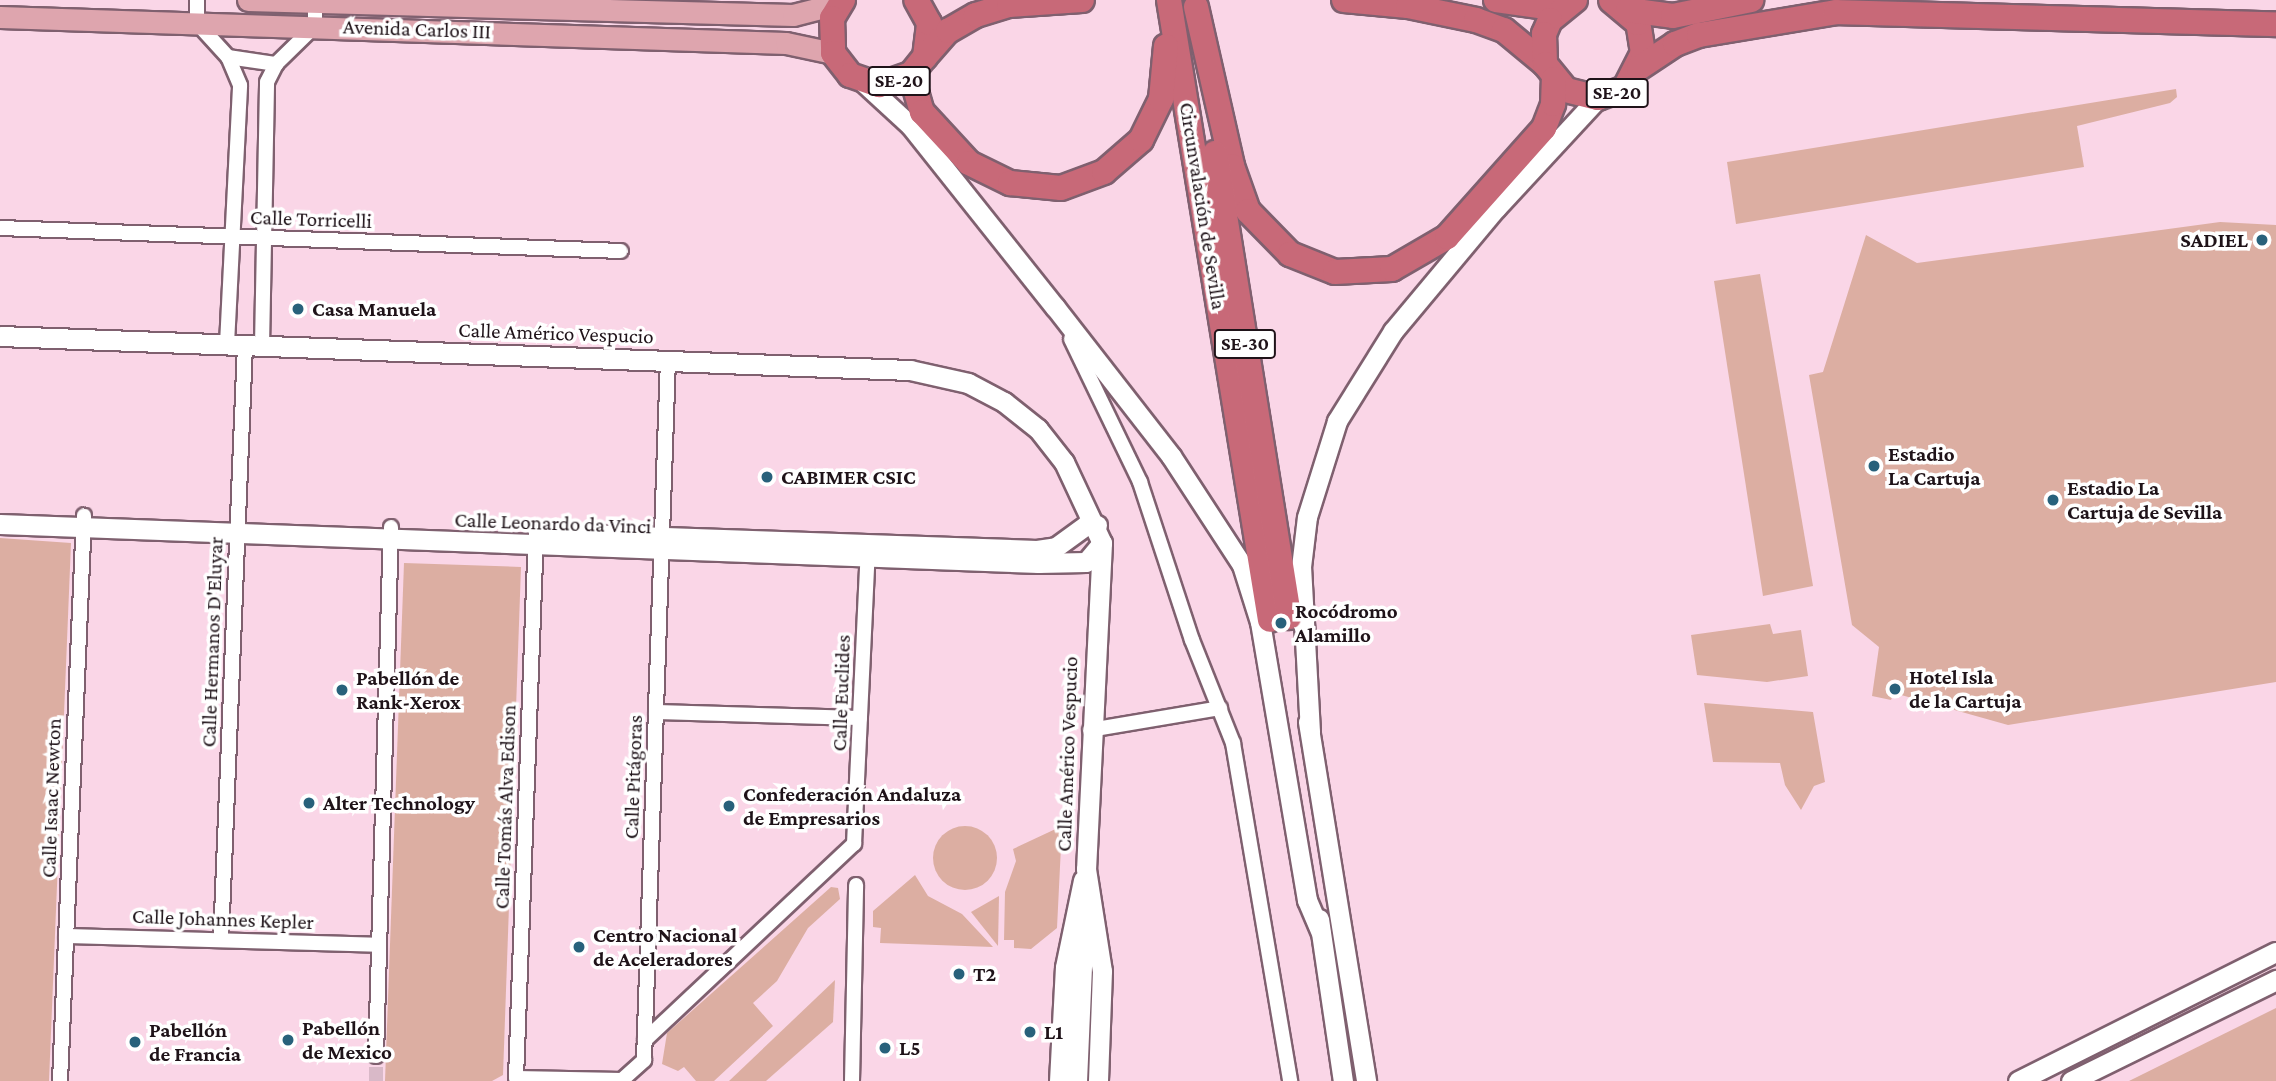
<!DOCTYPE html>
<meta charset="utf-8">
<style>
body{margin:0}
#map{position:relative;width:2276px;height:1081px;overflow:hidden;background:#fad6e7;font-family:"Crimson Pro",serif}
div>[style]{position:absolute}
.green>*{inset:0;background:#dcaea2}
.round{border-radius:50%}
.street-tunnel>*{height:14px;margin-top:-7px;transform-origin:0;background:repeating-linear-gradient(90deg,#d9b9c8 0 14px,transparent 0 21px)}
.roads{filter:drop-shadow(2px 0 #7f606f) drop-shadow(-2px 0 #7f606f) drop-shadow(0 2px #7f606f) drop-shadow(0 -2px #7f606f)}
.street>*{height:14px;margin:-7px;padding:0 7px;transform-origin:7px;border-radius:7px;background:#fff}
.secondary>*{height:19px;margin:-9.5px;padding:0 9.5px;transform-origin:9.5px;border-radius:9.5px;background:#fff}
.primary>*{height:21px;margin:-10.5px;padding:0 10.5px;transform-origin:10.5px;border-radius:10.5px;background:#dea5ae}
.highway>*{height:24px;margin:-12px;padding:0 12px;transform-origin:12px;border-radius:12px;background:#c86978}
.dots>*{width:19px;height:19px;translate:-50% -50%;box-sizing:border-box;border:4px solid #fff;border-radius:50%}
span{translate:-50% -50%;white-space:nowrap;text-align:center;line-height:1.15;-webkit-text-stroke:7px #fff;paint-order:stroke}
.shield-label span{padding:2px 5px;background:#fff;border:2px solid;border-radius:5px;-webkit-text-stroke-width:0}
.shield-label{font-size:19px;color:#1f1319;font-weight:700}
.street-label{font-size:21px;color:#1f1319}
.poi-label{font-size:21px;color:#1f1319;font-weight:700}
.right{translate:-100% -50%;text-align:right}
.left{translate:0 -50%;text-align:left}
</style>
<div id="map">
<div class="green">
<i style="clip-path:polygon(2176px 89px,2177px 97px,2170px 103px,2077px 126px,2084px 167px,1736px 224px,1727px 162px)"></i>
<i style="clip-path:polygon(2220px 222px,2276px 225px,2276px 682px,2008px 725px,1894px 693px,1891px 700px,1872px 696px,1879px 647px,1852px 625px,1809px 375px,1823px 372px,1866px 235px,1917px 263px)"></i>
<i style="clip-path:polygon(1760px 274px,1813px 586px,1763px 596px,1714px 281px)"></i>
<i style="clip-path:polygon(0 538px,71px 543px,49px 1081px,0 1081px)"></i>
<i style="clip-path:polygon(404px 563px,521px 567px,503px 1075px,492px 1081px,385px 1081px)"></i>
<i style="clip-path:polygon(1770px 624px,1773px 634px,1801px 630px,1808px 676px,1767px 682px,1697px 675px,1691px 635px)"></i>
<i style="clip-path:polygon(1704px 703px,1813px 712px,1825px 782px,1814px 786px,1801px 810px,1785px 785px,1780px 763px,1713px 762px)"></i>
<i class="round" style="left:933px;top:826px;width:64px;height:64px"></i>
<i style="clip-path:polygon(1062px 826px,1057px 928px,1031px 949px,1014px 948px,1014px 940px,1004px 940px,1005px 892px,1016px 861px,1013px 849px)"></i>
<i style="clip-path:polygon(915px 875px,928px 896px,962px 914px,993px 947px,880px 943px,881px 928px,873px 927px,873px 911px)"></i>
<i style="clip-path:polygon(831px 887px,838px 888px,840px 899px,808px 928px,777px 981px,753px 1003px,773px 1026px,714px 1081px,696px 1081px,684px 1067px,678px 1071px,662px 1064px,667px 1033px)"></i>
<i style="clip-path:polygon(999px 896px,998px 946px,971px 912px)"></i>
<i style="clip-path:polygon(835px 980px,833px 1022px,766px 1081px,729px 1081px)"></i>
<i style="clip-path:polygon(2276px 1008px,2276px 1081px,2129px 1081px)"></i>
</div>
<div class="street-tunnel">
<i style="left:376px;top:1081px;width:25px;rotate:-90deg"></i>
</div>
<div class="roads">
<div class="street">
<i style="left:197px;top:0;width:23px;rotate:90deg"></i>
<i style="left:197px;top:23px;width:46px;rotate:47.6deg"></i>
<i style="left:228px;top:57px;width:49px;rotate:8.3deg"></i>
<i style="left:276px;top:64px;width:54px;rotate:-44.3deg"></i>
<i style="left:315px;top:26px;width:26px;rotate:-90deg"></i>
<i style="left:0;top:228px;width:621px;rotate:2.12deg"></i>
<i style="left:1071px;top:339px;width:159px;rotate:64.2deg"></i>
<i style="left:1140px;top:482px;width:166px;rotate:71.8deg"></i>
<i style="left:1192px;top:640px;width:111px;rotate:68.3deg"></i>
<i style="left:1233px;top:743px;width:343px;rotate:80.4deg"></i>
<i style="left:227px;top:344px;width:259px;rotate:-87.1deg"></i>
<i style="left:240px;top:85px;width:30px;rotate:-113deg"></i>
<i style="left:262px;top:346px;width:264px;rotate:-88.9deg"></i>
<i style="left:267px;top:82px;width:20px;rotate:-63deg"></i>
<i style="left:656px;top:712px;width:204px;rotate:1.7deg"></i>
<i style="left:1090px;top:730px;width:132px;rotate:-9.6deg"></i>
<i style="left:66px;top:936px;width:313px;rotate:1.6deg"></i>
<i style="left:221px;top:940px;width:595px;rotate:-87.69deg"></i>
<i style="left:645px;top:1040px;width:287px;rotate:-43.2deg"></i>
<i style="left:854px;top:844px;width:295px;rotate:-87.3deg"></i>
<i style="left:376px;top:1056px;width:529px;rotate:-88.38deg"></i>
<i style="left:516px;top:1078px;width:106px;rotate:1.1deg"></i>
<i style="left:622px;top:1080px;width:30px;rotate:-42deg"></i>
<i style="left:644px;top:1060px;width:700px;rotate:-88.04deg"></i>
<i style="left:516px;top:1078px;width:546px;rotate:-87.9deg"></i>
<i style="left:60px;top:1081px;width:566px;rotate:-87.57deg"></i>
<i style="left:852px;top:1081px;width:196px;rotate:-88.8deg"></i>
</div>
<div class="secondary">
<i style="left:863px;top:82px;width:64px;rotate:42.5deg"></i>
<i style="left:910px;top:125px;width:233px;rotate:51.5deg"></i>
<i style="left:1055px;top:307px;width:189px;rotate:52.1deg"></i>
<i style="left:1171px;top:456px;width:130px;rotate:56.9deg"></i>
<i style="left:1242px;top:565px;width:60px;rotate:72.5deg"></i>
<i style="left:1260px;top:622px;width:282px;rotate:80.4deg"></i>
<i style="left:1307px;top:900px;width:34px;rotate:67deg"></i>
<i style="left:0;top:336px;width:911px;rotate:2.14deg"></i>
<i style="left:910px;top:370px;width:59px;rotate:12.6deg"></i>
<i style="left:968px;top:383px;width:41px;rotate:27.8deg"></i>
<i style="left:1004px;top:402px;width:43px;rotate:38.5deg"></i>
<i style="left:1038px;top:429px;width:42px;rotate:51.8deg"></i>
<i style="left:1064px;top:462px;width:89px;rotate:64.9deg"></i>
<i style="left:1102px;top:543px;width:326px;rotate:92.8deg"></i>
<i style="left:1086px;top:869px;width:103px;rotate:81.1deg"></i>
<i style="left:1102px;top:971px;width:110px;rotate:92.1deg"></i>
<i style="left:0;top:524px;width:1039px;rotate:2.15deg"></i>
<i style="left:1038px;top:563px;width:48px;rotate:-1.2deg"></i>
<i style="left:1086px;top:562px;width:25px;rotate:-50deg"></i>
<i style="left:550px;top:533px;width:487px;rotate:2deg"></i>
<i style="left:1037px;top:550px;width:19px;rotate:-9deg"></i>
<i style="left:1056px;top:547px;width:37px;rotate:-36deg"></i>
<i style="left:1086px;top:525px;width:11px"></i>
<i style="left:1308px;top:722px;width:364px;rotate:80.8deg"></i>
<i style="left:1310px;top:732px;width:165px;rotate:-93.1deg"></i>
<i style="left:1301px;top:567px;width:50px;rotate:-83.2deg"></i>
<i style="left:1307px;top:517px;width:101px;rotate:-72.6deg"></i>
<i style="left:1337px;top:421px;width:106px;rotate:-58.1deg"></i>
<i style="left:1393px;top:331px;width:160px;rotate:-50.1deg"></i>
<i style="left:1496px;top:208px;width:150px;rotate:-47.2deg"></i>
<i style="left:1319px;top:919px;width:164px;rotate:81.6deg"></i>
<i style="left:1059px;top:1081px;width:114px;rotate:-87deg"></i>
<i style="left:1065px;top:967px;width:89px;rotate:-78.3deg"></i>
<i style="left:1077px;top:1081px;width:159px;rotate:-87.5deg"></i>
<i style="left:2018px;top:1081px;width:288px;rotate:-26.6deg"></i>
<i style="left:2071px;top:1081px;width:229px;rotate:-26.2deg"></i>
</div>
<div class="primary">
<i style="left:248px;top:0;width:545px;rotate:1.58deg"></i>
<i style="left:793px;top:15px;width:49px;rotate:-14.3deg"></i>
<i style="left:0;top:17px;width:786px;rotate:1.89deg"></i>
<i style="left:786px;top:43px;width:48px;rotate:12deg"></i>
</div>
<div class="highway">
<i style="left:843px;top:0;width:21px;rotate:121deg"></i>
<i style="left:832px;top:18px;width:35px;rotate:88deg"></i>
<i style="left:833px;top:53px;width:28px;rotate:52deg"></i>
<i style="left:850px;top:75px;width:31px;rotate:19deg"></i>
<i style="left:879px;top:85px;width:34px;rotate:-19deg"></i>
<i style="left:911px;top:74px;width:22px;rotate:-51deg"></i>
<i style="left:925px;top:57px;width:34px;rotate:-83deg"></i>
<i style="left:929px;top:23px;width:26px;rotate:-119deg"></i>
<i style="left:1169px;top:0;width:628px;rotate:80.75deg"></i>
<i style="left:1344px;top:0;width:64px;rotate:5.4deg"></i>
<i style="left:1408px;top:6px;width:69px;rotate:11.6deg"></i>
<i style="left:1476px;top:20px;width:30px;rotate:20deg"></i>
<i style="left:1504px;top:30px;width:53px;rotate:39.7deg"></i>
<i style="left:1496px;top:0;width:65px;rotate:8deg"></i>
<i style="left:1575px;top:0;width:32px;rotate:141deg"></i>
<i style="left:1550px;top:20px;width:15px;rotate:113deg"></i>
<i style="left:1544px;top:34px;width:30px;rotate:88deg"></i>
<i style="left:1545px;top:64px;width:33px;rotate:51deg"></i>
<i style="left:1566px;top:90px;width:33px;rotate:14deg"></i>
<i style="left:1598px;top:98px;width:29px;rotate:-20deg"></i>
<i style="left:1625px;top:88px;width:39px;rotate:-63deg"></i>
<i style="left:1643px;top:53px;width:30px;rotate:-99deg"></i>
<i style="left:1638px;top:23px;width:35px;rotate:-140deg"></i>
<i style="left:1196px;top:7px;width:163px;rotate:77.2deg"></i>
<i style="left:1232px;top:166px;width:48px;rotate:70.4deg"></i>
<i style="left:1248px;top:211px;width:60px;rotate:45.7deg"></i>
<i style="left:1290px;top:254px;width:48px;rotate:21.8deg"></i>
<i style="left:1335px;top:272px;width:57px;rotate:-3deg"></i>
<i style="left:1392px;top:269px;width:64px;rotate:-30.2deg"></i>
<i style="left:1447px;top:237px;width:146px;rotate:-48.3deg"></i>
<i style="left:1544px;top:128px;width:26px;rotate:-69deg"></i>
<i style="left:1553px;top:104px;width:25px;rotate:-88deg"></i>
<i style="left:1628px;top:10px;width:45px;rotate:7.6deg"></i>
<i style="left:1673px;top:16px;width:80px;rotate:-11.6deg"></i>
<i style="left:925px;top:57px;width:35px;rotate:-49deg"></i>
<i style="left:948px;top:31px;width:32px;rotate:-30deg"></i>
<i style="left:976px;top:15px;width:34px;rotate:-17deg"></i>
<i style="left:1009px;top:5px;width:73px;rotate:-3.9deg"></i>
<i style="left:1639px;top:68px;width:43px;rotate:-33.7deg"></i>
<i style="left:1675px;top:44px;width:26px;rotate:-21deg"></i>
<i style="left:1699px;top:35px;width:139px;rotate:-9.5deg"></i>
<i style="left:1836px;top:12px;width:440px;rotate:1.6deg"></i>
<i style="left:911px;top:74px;width:40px;rotate:74deg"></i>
<i style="left:922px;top:112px;width:69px;rotate:47.3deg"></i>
<i style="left:969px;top:163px;width:46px;rotate:26deg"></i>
<i style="left:1010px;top:183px;width:51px;rotate:5.6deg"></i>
<i style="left:1061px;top:188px;width:46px;rotate:-20.4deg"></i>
<i style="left:1104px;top:172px;width:49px;rotate:-40.9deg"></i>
<i style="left:1141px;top:140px;width:46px;rotate:-64deg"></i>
<i style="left:1161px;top:99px;width:53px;rotate:-84.6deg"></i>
<i style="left:1215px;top:153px;width:470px;rotate:80.9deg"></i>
</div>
</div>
<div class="dots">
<i style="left:2262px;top:240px;background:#28617b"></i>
<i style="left:298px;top:309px;background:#28617b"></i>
<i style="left:1874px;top:466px;background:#28617b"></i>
<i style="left:767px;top:477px;background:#28617b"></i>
<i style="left:2053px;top:500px;background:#28617b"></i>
<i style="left:1281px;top:623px;background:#28617b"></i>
<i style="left:1895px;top:689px;background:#28617b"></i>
<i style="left:342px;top:690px;background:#28617b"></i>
<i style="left:309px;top:803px;background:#28617b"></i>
<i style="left:729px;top:806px;background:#28617b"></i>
<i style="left:579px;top:947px;background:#28617b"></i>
<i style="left:959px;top:974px;background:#28617b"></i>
<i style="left:1030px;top:1032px;background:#28617b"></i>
<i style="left:288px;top:1040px;background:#28617b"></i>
<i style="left:135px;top:1042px;background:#28617b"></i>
<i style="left:885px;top:1048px;background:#28617b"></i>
</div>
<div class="shield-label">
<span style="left:899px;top:81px">SE-20</span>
<span style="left:1617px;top:93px">SE-20</span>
<span style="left:1245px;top:344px">SE-30</span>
</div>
<div class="street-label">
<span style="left:417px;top:29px;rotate:2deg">Avenida Carlos III</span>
<span style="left:1203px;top:206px;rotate:81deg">Circunvalación de Sevilla</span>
<span style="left:311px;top:219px;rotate:2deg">Calle Torricelli</span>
<span style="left:556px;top:333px;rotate:2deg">Calle Américo Vespucio</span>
<span style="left:553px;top:523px;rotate:2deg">Calle Leonardo da Vinci</span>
<span style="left:212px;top:642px;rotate:-88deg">Calle Hermanos D'Eluyar</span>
<span style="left:841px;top:693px;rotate:-88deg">Calle Euclides</span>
<span style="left:1067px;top:754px;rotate:-88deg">Calle Américo Vespucio</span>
<span style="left:633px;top:777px;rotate:-88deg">Calle Pitágoras</span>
<span style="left:51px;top:798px;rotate:-88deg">Calle Isaac Newton</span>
<span style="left:505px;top:807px;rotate:-88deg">Calle Tomás Alva Edison</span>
<span style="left:223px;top:919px;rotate:2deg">Calle Johannes Kepler</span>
</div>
<div class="poi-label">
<span class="right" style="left:2248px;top:240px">SADIEL</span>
<span class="left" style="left:312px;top:309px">Casa Manuela</span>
<span class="left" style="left:1888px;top:466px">Estadio<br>La Cartuja</span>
<span class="left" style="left:781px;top:477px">CABIMER CSIC</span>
<span class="left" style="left:2067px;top:500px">Estadio La<br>Cartuja de Sevilla</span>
<span class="left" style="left:1295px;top:623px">Rocódromo<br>Alamillo</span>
<span class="left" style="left:1909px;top:689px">Hotel Isla<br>de la Cartuja</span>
<span class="left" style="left:356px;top:690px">Pabellón de<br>Rank-Xerox</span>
<span class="left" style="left:743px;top:806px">Confederación Andaluza<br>de Empresarios</span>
<span class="left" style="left:323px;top:803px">Alter Technology</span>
<span class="left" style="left:593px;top:947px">Centro Nacional<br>de Aceleradores</span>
<span class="left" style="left:973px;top:974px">T2</span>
<span class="left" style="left:302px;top:1040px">Pabellón<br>de Mexico</span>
<span class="left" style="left:149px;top:1042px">Pabellón<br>de Francia</span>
<span class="left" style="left:1044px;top:1032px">L1</span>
<span class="left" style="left:899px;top:1048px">L5</span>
</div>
</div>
